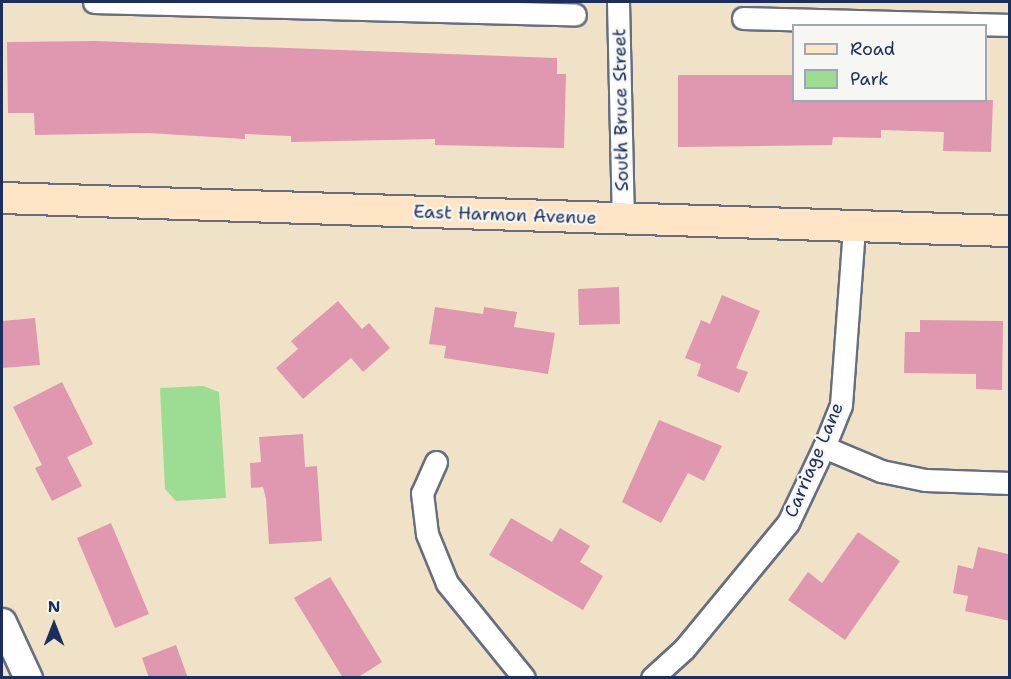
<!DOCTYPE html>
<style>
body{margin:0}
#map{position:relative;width:1011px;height:679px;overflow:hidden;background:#f0e2c6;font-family:"Shantell Sans",sans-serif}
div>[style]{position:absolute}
.green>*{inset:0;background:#9ddd93}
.building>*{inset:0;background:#e098b0}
.roads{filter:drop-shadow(2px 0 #666e82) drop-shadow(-2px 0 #666e82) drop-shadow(0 2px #666e82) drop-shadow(0 -2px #666e82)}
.minor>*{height:21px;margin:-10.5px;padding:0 10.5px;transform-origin:10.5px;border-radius:10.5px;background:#fff}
.tertiary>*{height:27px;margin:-13.5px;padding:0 13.5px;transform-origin:13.5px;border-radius:13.5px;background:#fff}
.secondary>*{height:30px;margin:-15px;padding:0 15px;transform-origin:15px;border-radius:15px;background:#fde5c5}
span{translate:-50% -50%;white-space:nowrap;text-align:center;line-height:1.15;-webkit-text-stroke:4.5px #f6f6f2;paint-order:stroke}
.street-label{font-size:18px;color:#1b2f5e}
.frame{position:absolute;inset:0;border:3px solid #1b2f5e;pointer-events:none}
.legend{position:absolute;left:792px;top:24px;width:195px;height:78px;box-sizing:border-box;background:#f6f6f2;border:2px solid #9ea6b7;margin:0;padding:8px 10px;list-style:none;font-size:18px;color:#1b2f5e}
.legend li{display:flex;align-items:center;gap:12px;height:30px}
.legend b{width:30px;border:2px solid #9ea6b7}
.north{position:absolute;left:24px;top:595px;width:60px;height:60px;-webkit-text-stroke:4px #f6f6f2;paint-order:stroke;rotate:0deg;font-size:16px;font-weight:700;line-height:24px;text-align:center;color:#1b2f5e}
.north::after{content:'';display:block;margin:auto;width:21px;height:27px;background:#1b2f5e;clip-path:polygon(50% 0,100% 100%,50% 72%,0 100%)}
</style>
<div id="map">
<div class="green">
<i style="clip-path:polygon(203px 386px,219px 392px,226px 498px,176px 501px,165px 489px,160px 388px)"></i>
</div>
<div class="building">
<i style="clip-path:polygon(95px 41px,557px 58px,557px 74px,566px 74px,564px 148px,435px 145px,435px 139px,291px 142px,291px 136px,245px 134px,245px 139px,148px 133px,35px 135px,34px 113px,8px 113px,7px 42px)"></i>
<i style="clip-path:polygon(678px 75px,794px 75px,794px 100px,993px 100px,991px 152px,943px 151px,944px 132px,881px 130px,881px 138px,833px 137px,832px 145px,678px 147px)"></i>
<i style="clip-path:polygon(619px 287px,620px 324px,579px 325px,578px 289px)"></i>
<i style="clip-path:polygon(722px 295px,760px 311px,736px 368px,748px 372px,739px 393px,697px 376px,701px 364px,685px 358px,701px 320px,710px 324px)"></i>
<i style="clip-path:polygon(338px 301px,362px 329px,369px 323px,390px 348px,363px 372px,351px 358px,303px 399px,276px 368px,298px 349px,291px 341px)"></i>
<i style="clip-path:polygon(435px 307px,483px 314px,484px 307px,517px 312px,514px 327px,555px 333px,548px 374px,444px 358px,446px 346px,429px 344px)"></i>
<i style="clip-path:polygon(35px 318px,40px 365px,2px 368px,2px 321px)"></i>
<i style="clip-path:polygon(920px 320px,1003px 321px,1002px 390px,976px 389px,976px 374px,904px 373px,905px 332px,920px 332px)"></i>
<i style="clip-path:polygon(62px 382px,93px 444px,67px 457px,82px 486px,52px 501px,35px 468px,42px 465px,13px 407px)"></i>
<i style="clip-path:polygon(659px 420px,722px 446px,704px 481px,688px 473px,661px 523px,622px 502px)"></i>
<i style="clip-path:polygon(303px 434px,305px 467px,317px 466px,322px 541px,269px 544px,266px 499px,263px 487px,251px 488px,250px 463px,261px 462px,259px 437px)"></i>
<i style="clip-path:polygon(511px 518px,552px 542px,560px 528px,590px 546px,580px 562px,603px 576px,583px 610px,489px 555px)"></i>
<i style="clip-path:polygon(111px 523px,149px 614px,115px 628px,77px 538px)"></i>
<i style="clip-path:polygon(858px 532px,900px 561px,845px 640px,788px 600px,808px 572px,822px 583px)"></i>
<i style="clip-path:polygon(978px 547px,1008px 554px,1010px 621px,965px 611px,968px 596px,953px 593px,958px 565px,973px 569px)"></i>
<i style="clip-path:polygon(330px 577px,382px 662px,357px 678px,343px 678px,294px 598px)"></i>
<i style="clip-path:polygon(176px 645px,188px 678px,149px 678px,142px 658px)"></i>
</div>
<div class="roads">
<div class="minor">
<i style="left:94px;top:2px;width:481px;rotate:1.5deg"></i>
<i style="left:618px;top:2px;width:217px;rotate:88.7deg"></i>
<i style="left:743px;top:18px;width:267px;rotate:1.5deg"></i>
<i style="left:824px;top:447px;width:62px;rotate:22.8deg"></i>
<i style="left:881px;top:471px;width:45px;rotate:11.6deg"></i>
<i style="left:925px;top:480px;width:85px;rotate:2deg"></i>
<i style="left:436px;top:462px;width:34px;rotate:114deg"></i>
<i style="left:422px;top:493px;width:41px;rotate:83deg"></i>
<i style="left:427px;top:534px;width:53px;rotate:67.8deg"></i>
<i style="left:447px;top:583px;width:122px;rotate:51deg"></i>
<i style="left:652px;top:678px;width:43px;rotate:-42.2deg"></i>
<i style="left:684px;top:649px;width:163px;rotate:-50.5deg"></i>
<i style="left:788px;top:523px;width:84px;rotate:-64.7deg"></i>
<i style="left:824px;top:447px;width:45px;rotate:-68deg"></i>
<i style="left:841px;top:405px;width:178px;rotate:-85.8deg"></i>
</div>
<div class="tertiary">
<i style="left:2px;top:622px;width:62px;rotate:65.1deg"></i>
</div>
<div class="secondary">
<i style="left:2px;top:198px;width:1009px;rotate:1.88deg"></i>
</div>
</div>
<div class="street-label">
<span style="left:621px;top:110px;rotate:-91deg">South Bruce Street</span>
<span style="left:505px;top:215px;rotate:2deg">East Harmon Avenue</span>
<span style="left:814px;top:460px;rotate:-67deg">Carriage Lane</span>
</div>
<div class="frame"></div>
<ul class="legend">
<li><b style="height:8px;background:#fde5c5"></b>Road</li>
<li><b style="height:16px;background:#9ddd93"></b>Park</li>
</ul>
<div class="north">N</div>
</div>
